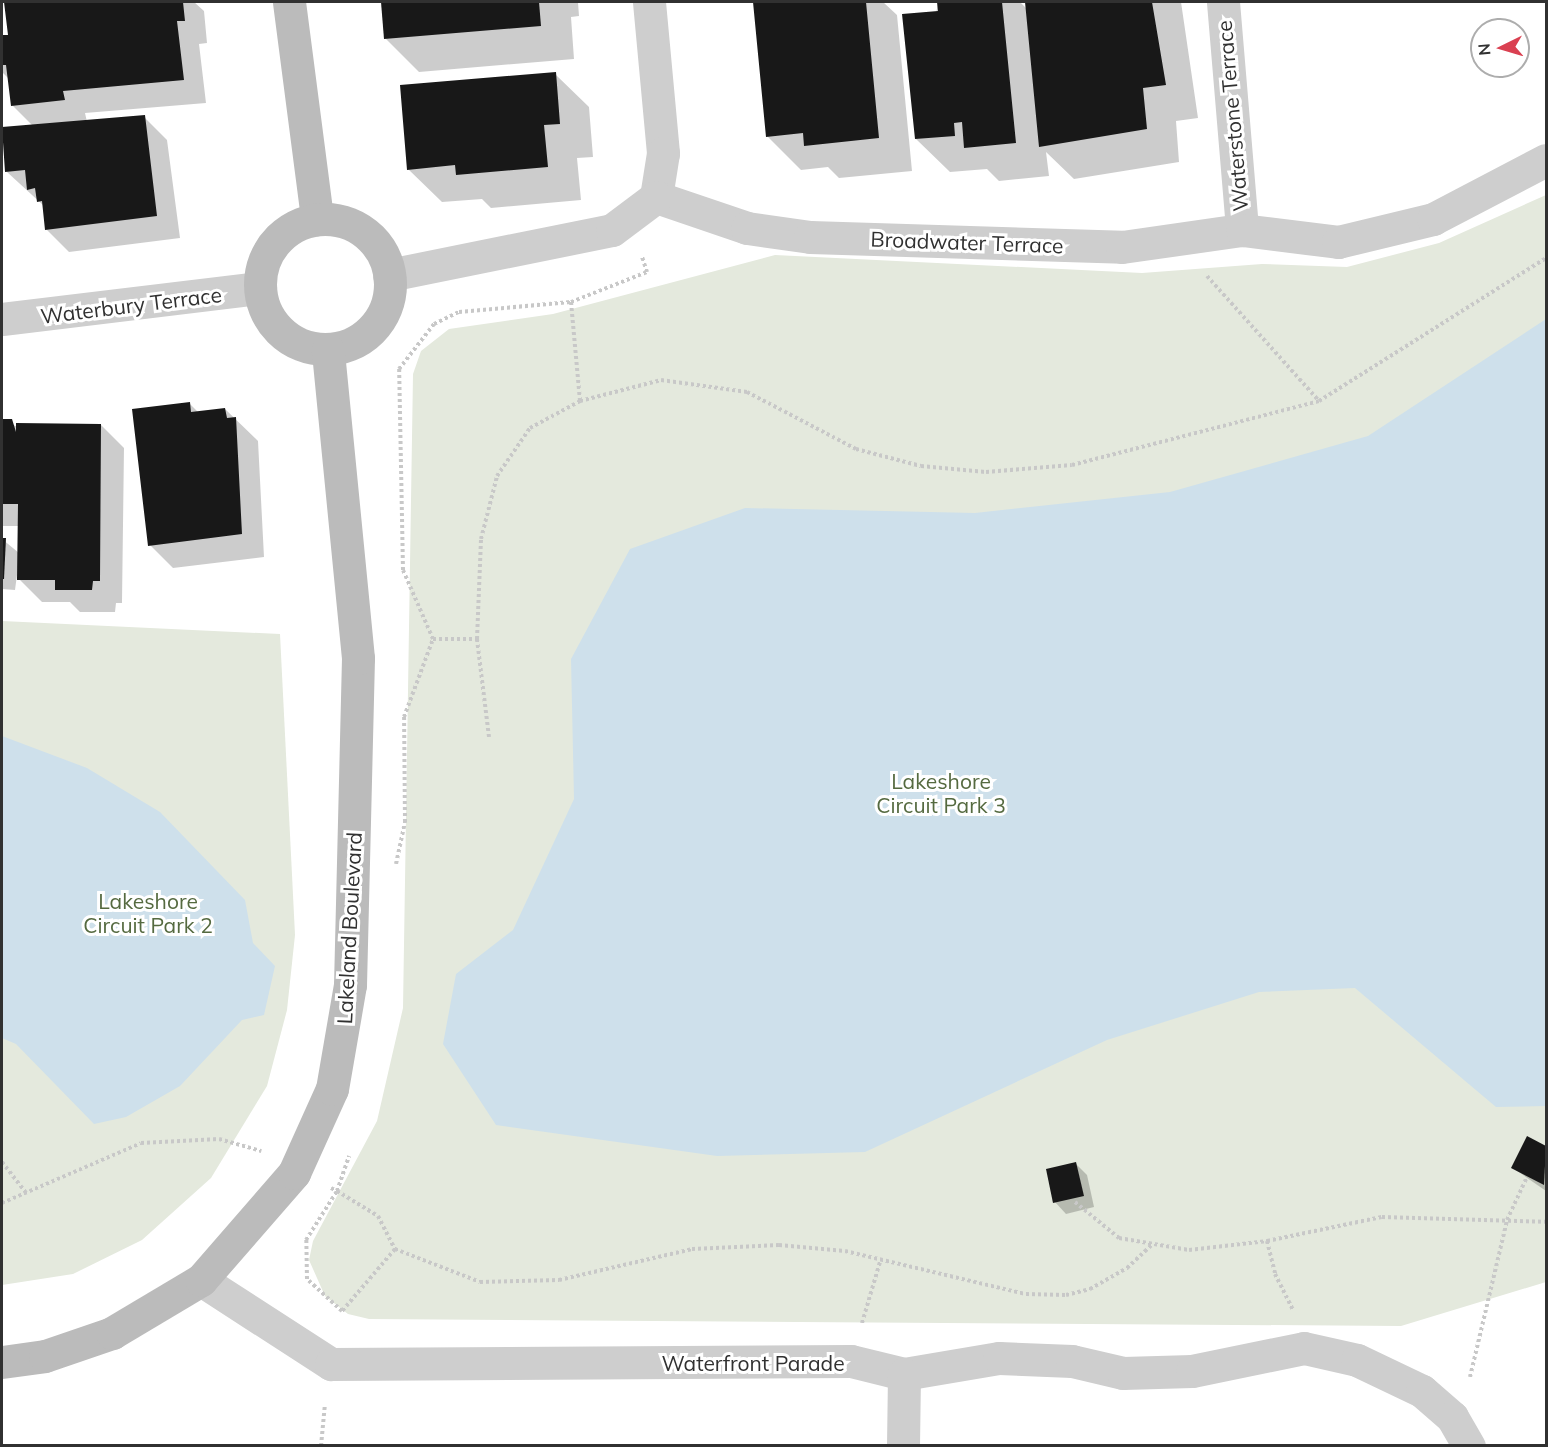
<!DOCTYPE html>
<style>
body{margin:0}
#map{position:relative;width:1548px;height:1447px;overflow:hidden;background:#fff;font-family:Mulish,sans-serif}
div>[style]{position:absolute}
.green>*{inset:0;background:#e4e9dd}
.water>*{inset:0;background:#cee0eb}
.shadow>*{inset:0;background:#0003}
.building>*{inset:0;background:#181818}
.path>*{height:4px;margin-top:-2px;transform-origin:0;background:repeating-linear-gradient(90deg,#c8c8c8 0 3px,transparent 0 6px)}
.street>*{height:33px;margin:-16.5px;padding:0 16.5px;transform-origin:16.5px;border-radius:16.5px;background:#cecece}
.secondary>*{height:33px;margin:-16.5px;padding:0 16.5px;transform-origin:16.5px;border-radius:16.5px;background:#bbb}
.secondary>.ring{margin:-16.5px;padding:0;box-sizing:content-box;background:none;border:33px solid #bbb;border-radius:50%}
span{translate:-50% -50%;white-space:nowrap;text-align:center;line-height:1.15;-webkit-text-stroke:6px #fff;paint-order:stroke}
.street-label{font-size:21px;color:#313131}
.park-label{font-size:21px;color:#556a40}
.frame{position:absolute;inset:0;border:3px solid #313131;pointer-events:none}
.north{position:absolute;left:1470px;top:18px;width:60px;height:60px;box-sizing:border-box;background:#fff;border:2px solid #adadad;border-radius:50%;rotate:265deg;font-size:16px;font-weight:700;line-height:24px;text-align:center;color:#313131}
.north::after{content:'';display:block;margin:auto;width:21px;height:27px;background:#da4051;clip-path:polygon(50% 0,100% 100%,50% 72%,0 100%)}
</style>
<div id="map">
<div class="green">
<i style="clip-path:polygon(1546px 195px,1546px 1282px,1401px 1326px,369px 1319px,348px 1314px,325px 1296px,309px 1260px,313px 1241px,377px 1121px,403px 1008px,413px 374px,421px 351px,449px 329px,553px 314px,775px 255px,1142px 273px,1262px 264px,1347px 267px,1439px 243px)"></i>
<i style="clip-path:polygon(2px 621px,280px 634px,295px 935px,287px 1010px,267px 1086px,211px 1178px,142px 1240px,73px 1274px,2px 1285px)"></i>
</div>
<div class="water">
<i style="clip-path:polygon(1546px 319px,1546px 1106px,1496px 1107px,1355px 988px,1259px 992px,1107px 1040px,865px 1152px,717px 1156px,496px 1125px,443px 1044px,456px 974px,513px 930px,574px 799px,571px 659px,630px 549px,745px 508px,975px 513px,1170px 492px,1368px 436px)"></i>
<i style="clip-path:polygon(2px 736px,87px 768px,160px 812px,245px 900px,253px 943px,275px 966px,264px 1015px,242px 1020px,180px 1086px,126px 1117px,94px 1124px,16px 1044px,2px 1038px)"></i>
</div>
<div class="shadow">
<i style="clip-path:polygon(6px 2px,194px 2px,204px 11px,207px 43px,199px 44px,206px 103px,85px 113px,87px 122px,144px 117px,167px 140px,180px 238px,69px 252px,46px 229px,44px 206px,7px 172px,2px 129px,33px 126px,13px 106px,10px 80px,2px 72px,2px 37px,10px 36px)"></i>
<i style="clip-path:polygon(382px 2px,578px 2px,579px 16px,571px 17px,574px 59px,419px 72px,385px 38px)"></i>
<i style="clip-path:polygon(754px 2px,883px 2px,897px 15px,912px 171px,839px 178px,828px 167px,801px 170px,768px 137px)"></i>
<i style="clip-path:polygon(938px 2px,1020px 2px,1027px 9px,1027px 2px,1181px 2px,1198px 118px,1176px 121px,1179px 162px,1074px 179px,1046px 152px,1049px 176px,999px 181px,987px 169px,950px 172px,916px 139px)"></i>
<i style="clip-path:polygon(555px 74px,589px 107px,593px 157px,577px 158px,581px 200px,491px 208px,482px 199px,442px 202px,408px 169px)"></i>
<i style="clip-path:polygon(189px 403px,199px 413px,225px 409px,258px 441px,264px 557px,173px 568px,150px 545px)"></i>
<i style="clip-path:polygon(2px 420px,18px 427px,101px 425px,124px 448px,122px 603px,116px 603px,115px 612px,80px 612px,70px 602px,42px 602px,19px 579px,19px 560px,15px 590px,2px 589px,2px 539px,19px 553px,19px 526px,2px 526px)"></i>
<i style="clip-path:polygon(1528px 1138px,1546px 1147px,1546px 1191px,1513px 1168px)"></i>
<i style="clip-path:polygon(1076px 1164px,1087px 1175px,1094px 1207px,1066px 1214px,1055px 1202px)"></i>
</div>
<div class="building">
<i style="clip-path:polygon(4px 2px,183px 2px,185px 21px,177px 21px,184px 80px,63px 91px,65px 100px,11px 106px,6px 65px,2px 65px,2px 35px,8px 35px)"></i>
<i style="clip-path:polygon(381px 2px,539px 2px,541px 26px,384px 39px)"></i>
<i style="clip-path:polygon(753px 2px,866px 2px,879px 138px,804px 146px,803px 133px,766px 137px)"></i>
<i style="clip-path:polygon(937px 2px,1002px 2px,1016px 143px,964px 148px,962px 122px,954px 123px,955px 136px,915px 139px,902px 14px,938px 11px)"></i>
<i style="clip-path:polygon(1025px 2px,1152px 2px,1166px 85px,1143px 88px,1147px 129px,1039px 147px)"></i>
<i style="clip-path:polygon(556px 72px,560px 124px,544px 125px,548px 167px,456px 175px,455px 165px,407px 170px,400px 85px)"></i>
<i style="clip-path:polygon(145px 115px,157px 216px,45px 230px,42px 201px,37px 202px,35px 188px,27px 190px,25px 170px,5px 172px,2px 127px)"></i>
<i style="clip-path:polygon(190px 402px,191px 412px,225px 408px,227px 418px,236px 417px,242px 534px,148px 546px,132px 409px)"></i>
<i style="clip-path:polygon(2px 419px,12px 419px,16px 432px,16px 423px,101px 424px,100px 581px,93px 581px,92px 590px,55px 590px,55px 580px,17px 580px,18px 504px,2px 504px)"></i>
<i style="clip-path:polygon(2px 538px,6px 538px,4px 579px,2px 579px)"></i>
<i style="clip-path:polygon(1527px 1136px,1546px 1146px,1544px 1185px,1511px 1168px)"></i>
<i style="clip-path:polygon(1076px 1162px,1084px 1196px,1053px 1203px,1046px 1169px)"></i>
</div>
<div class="path">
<i style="left:1207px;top:276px;width:168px;rotate:48.1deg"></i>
<i style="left:571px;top:302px;width:99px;rotate:84.8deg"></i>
<i style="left:433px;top:639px;width:44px"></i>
<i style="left:489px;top:737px;width:99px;rotate:-97deg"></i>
<i style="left:477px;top:639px;width:100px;rotate:-87.7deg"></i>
<i style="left:481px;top:539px;width:65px;rotate:-75.7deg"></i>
<i style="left:497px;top:476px;width:58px;rotate:-55.5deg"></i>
<i style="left:530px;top:428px;width:57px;rotate:-28.4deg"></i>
<i style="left:580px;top:401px;width:84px;rotate:-14.5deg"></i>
<i style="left:661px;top:380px;width:87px;rotate:7.9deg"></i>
<i style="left:747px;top:392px;width:123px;rotate:27.6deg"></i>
<i style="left:856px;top:449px;width:67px;rotate:14.7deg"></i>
<i style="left:921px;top:466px;width:65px;rotate:5.3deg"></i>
<i style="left:986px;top:472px;width:86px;rotate:-4.7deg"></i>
<i style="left:1072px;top:465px;width:255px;rotate:-14.5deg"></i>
<i style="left:1319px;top:401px;width:268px;rotate:-32.2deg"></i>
<i style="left:396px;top:864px;width:43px;rotate:-77.9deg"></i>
<i style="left:405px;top:822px;width:105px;rotate:-90.5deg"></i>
<i style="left:404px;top:717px;width:83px;rotate:-69.6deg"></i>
<i style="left:433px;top:639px;width:75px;rotate:-113.5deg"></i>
<i style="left:403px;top:570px;width:201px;rotate:-91.1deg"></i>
<i style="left:399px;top:369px;width:57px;rotate:-52.1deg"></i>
<i style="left:434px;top:324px;width:28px;rotate:-26deg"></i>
<i style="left:459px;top:312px;width:112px;rotate:-5.1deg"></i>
<i style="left:571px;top:302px;width:82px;rotate:-21.5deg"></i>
<i style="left:647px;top:272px;width:16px;rotate:-108deg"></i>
<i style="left:2px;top:1162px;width:39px;rotate:52deg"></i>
<i style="left:331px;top:1188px;width:7px;rotate:27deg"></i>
<i style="left:337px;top:1191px;width:37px;rotate:-71deg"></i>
<i style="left:1075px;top:1202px;width:57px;rotate:39.3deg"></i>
<i style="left:1119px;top:1238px;width:71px;rotate:9.7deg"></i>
<i style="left:1189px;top:1250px;width:79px;rotate:-6.6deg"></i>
<i style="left:1267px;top:1241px;width:117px;rotate:-11.8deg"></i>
<i style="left:1382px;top:1217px;width:164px;rotate:1.7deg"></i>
<i style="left:2px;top:1203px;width:151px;rotate:-23.3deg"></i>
<i style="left:141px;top:1143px;width:78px;rotate:-2.9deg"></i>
<i style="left:219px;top:1139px;width:44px;rotate:15.9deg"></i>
<i style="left:1267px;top:1241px;width:34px;rotate:76deg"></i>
<i style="left:1275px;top:1274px;width:40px;rotate:63.4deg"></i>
<i style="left:395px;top:1249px;width:82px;rotate:130.5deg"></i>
<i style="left:342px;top:1311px;width:47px;rotate:-137.6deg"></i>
<i style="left:307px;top:1279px;width:39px;rotate:-91deg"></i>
<i style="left:306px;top:1240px;width:58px;rotate:-57.7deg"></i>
<i style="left:337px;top:1191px;width:48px;rotate:31.4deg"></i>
<i style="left:378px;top:1216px;width:37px;rotate:63deg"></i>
<i style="left:395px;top:1249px;width:91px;rotate:21.2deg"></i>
<i style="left:480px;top:1282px;width:79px;rotate:-1.5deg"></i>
<i style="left:559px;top:1280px;width:137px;rotate:-13.1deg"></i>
<i style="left:692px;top:1249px;width:87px;rotate:-2.6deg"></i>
<i style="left:779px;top:1245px;width:66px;rotate:5.2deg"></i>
<i style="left:845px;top:1251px;width:186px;rotate:13.4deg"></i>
<i style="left:1026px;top:1294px;width:40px;rotate:1.4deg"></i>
<i style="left:1066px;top:1295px;width:25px;rotate:-14deg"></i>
<i style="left:1090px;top:1289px;width:43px;rotate:-29.6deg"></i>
<i style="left:1127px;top:1268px;width:34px;rotate:-43deg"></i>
<i style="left:862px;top:1323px;width:64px;rotate:-73.6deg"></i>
<i style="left:1470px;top:1377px;width:161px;rotate:-76.7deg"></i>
<i style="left:1507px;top:1220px;width:47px;rotate:-65.1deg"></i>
<i style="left:321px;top:1446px;width:42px;rotate:-84.6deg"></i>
</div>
<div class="street">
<i style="left:649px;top:2px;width:152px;rotate:84.7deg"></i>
<i style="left:663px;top:153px;width:45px;rotate:99deg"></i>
<i style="left:1223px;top:2px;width:229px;rotate:85.2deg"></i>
<i style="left:656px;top:197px;width:96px;rotate:18.8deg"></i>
<i style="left:747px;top:228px;width:64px;rotate:8.1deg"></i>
<i style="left:810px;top:237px;width:312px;rotate:1.8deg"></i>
<i style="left:1122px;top:247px;width:121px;rotate:-8.1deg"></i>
<i style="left:1242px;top:230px;width:97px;rotate:7.1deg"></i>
<i style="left:1338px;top:242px;width:98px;rotate:-13.6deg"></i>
<i style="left:1433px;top:219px;width:127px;rotate:-27.6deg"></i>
<i style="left:389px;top:275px;width:227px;rotate:-11.4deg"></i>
<i style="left:612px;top:230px;width:55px;rotate:-36.9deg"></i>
<i style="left:2px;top:319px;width:260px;rotate:-6.9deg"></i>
<i style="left:201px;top:1280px;width:155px;rotate:32.9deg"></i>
<i style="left:331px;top:1364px;width:520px;rotate:-0.33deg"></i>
<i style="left:851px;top:1361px;width:55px;rotate:13.8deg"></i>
<i style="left:904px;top:1374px;width:96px;rotate:-9.6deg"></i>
<i style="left:999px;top:1358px;width:73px;rotate:2.4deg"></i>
<i style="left:1072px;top:1361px;width:52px;rotate:13.2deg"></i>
<i style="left:1123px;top:1373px;width:69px;rotate:-1.7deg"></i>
<i style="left:1192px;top:1371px;width:114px;rotate:-11.6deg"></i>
<i style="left:1304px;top:1348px;width:54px;rotate:12.8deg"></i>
<i style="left:1357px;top:1360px;width:72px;rotate:25.5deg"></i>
<i style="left:1422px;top:1391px;width:40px;rotate:41deg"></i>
<i style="left:1452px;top:1417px;width:34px;rotate:60deg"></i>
<i style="left:903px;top:1446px;width:72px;rotate:-89.2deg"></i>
</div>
<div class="secondary">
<i style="left:289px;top:2px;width:219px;rotate:82.6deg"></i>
<i class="ring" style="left:260px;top:219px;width:97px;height:97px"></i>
<i style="left:2px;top:1362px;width:43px;rotate:-7.9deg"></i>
<i style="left:45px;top:1356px;width:71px;rotate:-18.9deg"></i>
<i style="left:112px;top:1333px;width:104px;rotate:-30.8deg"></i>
<i style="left:201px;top:1280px;width:142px;rotate:-49deg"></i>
<i style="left:294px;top:1173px;width:92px;rotate:-65.7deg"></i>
<i style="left:332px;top:1089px;width:106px;rotate:-80.2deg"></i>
<i style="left:350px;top:985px;width:327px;rotate:-88.6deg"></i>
<i style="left:358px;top:658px;width:309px;rotate:-95.6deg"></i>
</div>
<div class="street-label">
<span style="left:1232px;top:116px;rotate:-95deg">Waterstone Terrace</span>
<span style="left:967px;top:242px;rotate:2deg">Broadwater Terrace</span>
<span style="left:131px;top:305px;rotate:-7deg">Waterbury Terrace</span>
<span style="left:349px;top:928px;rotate:-87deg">Lakeland Boulevard</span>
<span style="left:753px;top:1363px">Waterfront Parade</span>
</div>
<div class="park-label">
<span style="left:941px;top:793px">Lakeshore<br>Circuit Park 3</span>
<span style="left:148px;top:913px">Lakeshore<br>Circuit Park 2</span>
</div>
<div class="frame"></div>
<div class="north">N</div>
</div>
